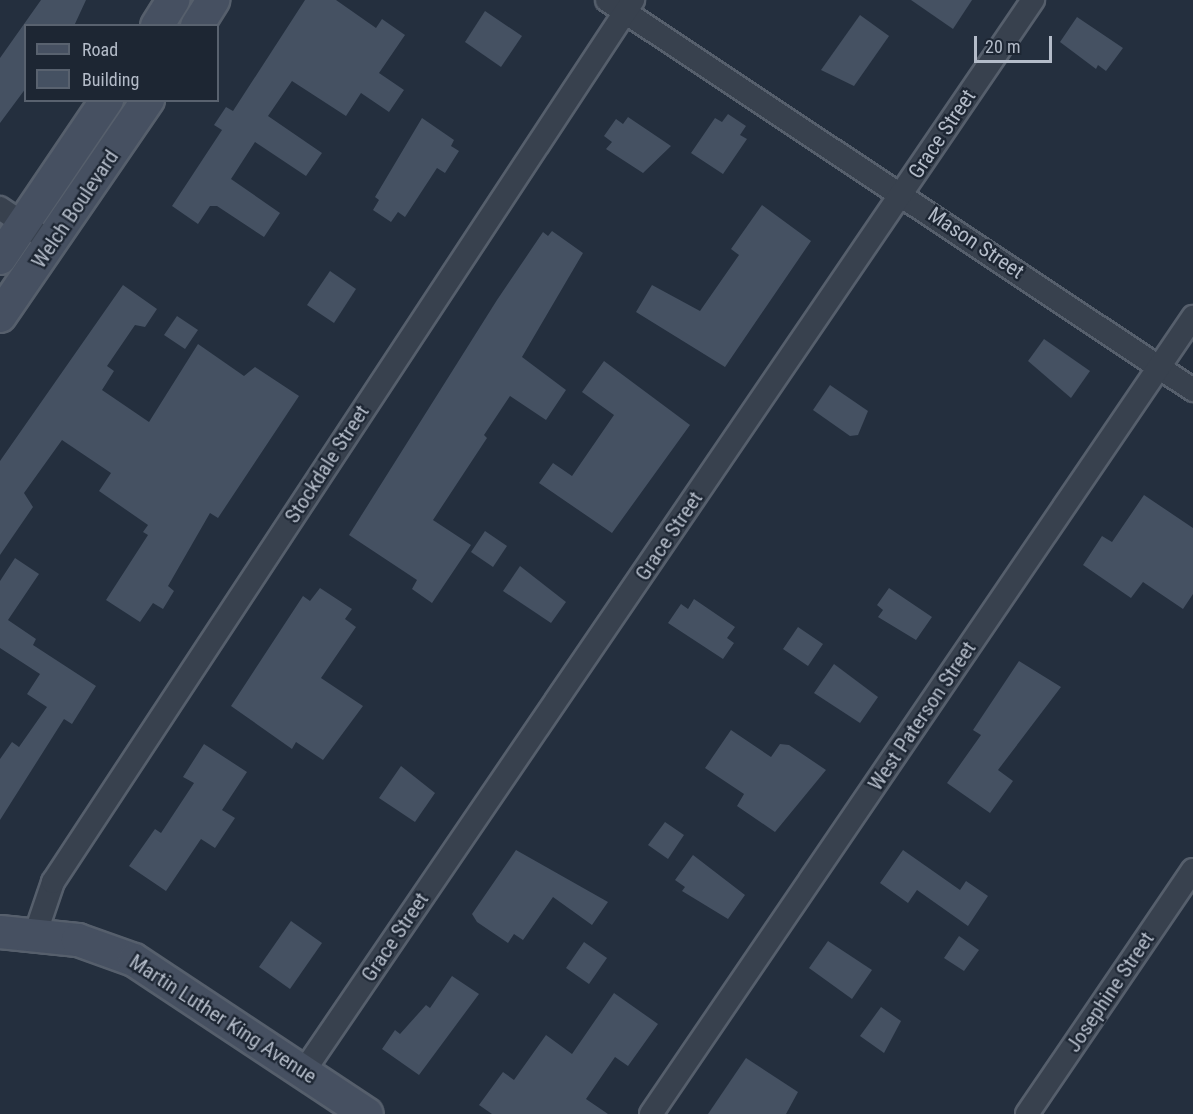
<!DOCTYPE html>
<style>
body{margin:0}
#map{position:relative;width:1193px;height:1114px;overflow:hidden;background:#242f3e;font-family:"Roboto Condensed",sans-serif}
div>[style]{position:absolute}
.building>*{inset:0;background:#455162}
.roads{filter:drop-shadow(2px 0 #565f6c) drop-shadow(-2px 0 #565f6c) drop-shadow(0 2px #565f6c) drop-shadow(0 -2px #565f6c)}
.street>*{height:22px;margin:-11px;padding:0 11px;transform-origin:11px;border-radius:11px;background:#38414e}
.secondary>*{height:32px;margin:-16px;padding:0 16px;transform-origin:16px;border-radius:16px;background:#465061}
span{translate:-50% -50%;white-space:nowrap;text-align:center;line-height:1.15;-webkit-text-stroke:4.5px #1d2633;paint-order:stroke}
.street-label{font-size:21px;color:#b4bcc9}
.legend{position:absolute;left:24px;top:24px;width:195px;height:78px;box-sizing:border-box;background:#1d2633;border:2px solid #59626f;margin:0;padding:8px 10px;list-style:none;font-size:18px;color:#b4bcc9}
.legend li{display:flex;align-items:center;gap:12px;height:30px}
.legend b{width:30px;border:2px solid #59626f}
.scale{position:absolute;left:974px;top:36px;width:78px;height:27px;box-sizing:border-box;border:3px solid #b4bcc9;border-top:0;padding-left:8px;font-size:18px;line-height:21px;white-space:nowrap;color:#b4bcc9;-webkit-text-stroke:4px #1d2633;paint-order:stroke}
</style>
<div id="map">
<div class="building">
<i style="clip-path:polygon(41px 0,86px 0,74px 26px,26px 26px,26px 88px,0 123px,0 58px)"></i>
<i style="clip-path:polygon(305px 0,336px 0,376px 28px,382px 19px,405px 35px,379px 73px,404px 90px,389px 112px,361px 93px,346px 116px,292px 81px,268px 116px,322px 153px,306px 176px,255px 142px,231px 179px,280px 213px,264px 237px,217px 206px,210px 206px,198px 224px,172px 206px,222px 130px,214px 125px,226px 107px,233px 111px)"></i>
<i style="clip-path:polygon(911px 0,972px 0,953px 29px)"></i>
<i style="clip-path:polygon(485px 11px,522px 36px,501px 67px,465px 42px)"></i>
<i style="clip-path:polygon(860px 15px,889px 36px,854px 86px,821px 70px)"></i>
<i style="clip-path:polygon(1077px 17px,1123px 48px,1106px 71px,1098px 65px,1096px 69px,1060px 42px)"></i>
<i style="clip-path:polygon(728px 114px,746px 126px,740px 135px,747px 139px,723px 174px,691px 153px,715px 118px,722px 122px)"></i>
<i style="clip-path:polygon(628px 117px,671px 146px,643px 173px,606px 149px,612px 142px,604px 136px,616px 119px,623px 124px)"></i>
<i style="clip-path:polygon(422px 118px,454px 140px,451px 146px,459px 151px,445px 173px,437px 168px,405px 217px,398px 212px,391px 222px,373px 210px,379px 200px,375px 197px)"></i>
<i style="clip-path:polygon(762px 205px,811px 241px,725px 367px,636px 312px,652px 285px,700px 311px,739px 255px,731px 249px)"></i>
<i style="clip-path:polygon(552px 231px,583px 253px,522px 357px,566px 390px,546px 420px,510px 396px,484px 435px,487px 438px,433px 520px,471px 545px,432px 603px,412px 589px,417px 580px,349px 535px,497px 300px,543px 232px,548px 236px)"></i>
<i style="clip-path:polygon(330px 271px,356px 289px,334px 323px,307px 305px)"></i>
<i style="clip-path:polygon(123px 285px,157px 309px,145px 327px,135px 325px,107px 366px,114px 371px,102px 390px,149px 422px,198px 344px,244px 376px,255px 367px,299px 396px,218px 518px,210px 513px,168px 586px,174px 591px,163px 609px,153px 603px,140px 622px,106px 600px,148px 535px,143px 532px,148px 525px,99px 491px,111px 473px,62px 440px,24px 493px,33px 507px,0 555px,0 461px)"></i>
<i style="clip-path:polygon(177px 316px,198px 330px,185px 349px,164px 335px)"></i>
<i style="clip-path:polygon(1044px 339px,1090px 371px,1071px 398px,1028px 361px)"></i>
<i style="clip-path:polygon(604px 361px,690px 425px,612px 533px,539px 483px,553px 463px,572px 476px,614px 415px,582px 392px)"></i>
<i style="clip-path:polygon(830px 385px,868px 411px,858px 435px,850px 436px,813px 410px)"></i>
<i style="clip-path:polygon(1144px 495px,1193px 528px,1193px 594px,1183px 609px,1143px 582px,1131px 598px,1083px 565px,1102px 536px,1112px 542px)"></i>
<i style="clip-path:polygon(485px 531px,507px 546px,493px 567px,471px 552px)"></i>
<i style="clip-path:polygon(15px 558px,39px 574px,8px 620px,36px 639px,33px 645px,96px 686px,72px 724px,64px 719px,0 820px,0 759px,12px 742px,19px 747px,47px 707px,27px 694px,40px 674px,0 648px,0 581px)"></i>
<i style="clip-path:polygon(520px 566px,566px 602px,551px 623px,503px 591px)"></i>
<i style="clip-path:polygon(320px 588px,352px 609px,345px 619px,356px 627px,321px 678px,363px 706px,323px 760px,296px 742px,292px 749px,231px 706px,303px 596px,310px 601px)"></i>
<i style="clip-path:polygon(889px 588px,932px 617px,916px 640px,878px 617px,883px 610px,877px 605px)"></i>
<i style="clip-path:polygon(694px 599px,735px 627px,727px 638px,734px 643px,723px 659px,668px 623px,681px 604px,688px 609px)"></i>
<i style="clip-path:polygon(798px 627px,823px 644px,808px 666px,783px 649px)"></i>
<i style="clip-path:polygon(1019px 661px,1061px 687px,998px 770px,1013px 781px,990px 813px,947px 783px,981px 735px,973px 730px)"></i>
<i style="clip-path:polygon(834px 664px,878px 697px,860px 723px,814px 693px)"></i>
<i style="clip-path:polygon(731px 730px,771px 757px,780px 744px,789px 745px,826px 770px,775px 832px,737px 806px,744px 794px,705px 768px)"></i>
<i style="clip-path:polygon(204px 744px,247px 772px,222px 810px,235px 818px,215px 848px,201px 839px,166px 891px,129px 866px,155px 829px,161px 833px,194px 783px,183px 777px)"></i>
<i style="clip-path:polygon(401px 766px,435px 793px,415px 822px,379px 798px)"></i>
<i style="clip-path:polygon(665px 822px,684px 835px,668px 859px,648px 845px)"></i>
<i style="clip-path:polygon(516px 850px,608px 902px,592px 925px,553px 897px,523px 940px,514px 934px,508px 943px,477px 922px,472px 914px)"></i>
<i style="clip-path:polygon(903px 850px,960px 890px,966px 881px,988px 896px,968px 926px,917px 890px,908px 903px,880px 883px)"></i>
<i style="clip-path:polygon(693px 855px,745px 895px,728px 919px,682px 891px,685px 887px,675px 880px)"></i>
<i style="clip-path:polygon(291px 921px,322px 943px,290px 989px,259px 967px)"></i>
<i style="clip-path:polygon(959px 936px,979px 950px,964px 971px,944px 958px)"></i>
<i style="clip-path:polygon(828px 941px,872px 970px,852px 999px,809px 968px)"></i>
<i style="clip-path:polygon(584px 942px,607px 958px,589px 984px,566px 968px)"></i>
<i style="clip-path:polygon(452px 976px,479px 994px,419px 1075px,382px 1049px,395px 1030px,400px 1034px,426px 1005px,430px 1008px)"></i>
<i style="clip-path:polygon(614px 993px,658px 1024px,628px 1066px,615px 1057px,586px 1099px,608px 1114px,492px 1114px,479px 1105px,503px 1072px,514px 1080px,546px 1035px,572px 1054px)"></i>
<i style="clip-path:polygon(881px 1007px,901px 1021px,884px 1053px,860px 1036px)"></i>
<i style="clip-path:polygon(746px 1058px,798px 1092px,786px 1114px,708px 1114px)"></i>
</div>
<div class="roads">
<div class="street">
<i style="left:607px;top:0;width:704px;rotate:33.64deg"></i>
<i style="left:0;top:208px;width:63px;rotate:33.9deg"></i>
<i style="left:35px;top:935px;width:56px;rotate:-71.2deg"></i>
<i style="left:53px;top:882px;width:1056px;rotate:-56.67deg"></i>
<i style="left:304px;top:1071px;width:1296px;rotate:-55.76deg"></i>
<i style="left:651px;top:1114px;width:964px;rotate:-55.78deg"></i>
<i style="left:1027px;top:1114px;width:295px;rotate:-55.8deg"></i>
</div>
<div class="secondary">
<i style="left:157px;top:26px;width:31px;rotate:-58deg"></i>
<i style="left:197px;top:26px;width:31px;rotate:-58deg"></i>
<i style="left:0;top:258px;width:191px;rotate:-55.9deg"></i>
<i style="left:0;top:316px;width:262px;rotate:-55.6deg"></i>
<i style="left:0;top:932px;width:78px;rotate:5.9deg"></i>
<i style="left:78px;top:940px;width:59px;rotate:19.7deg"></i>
<i style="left:134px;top:960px;width:279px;rotate:33.5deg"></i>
</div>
</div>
<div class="street-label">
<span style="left:942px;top:134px;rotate:-56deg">Grace Street</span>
<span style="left:75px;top:209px;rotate:-56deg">Welch Boulevard</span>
<span style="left:976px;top:243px;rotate:34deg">Mason Street</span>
<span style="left:327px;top:464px;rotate:-57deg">Stockdale Street</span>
<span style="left:669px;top:536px;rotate:-56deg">Grace Street</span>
<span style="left:922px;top:716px;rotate:-56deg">West Paterson Street</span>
<span style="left:395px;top:937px;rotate:-56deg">Grace Street</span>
<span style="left:1110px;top:992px;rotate:-56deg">Josephine Street</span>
<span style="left:223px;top:1019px;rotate:33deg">Martin Luther King Avenue</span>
</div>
<ul class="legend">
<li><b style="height:8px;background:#465061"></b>Road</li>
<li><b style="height:16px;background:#455162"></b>Building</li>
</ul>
<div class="scale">20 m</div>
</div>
